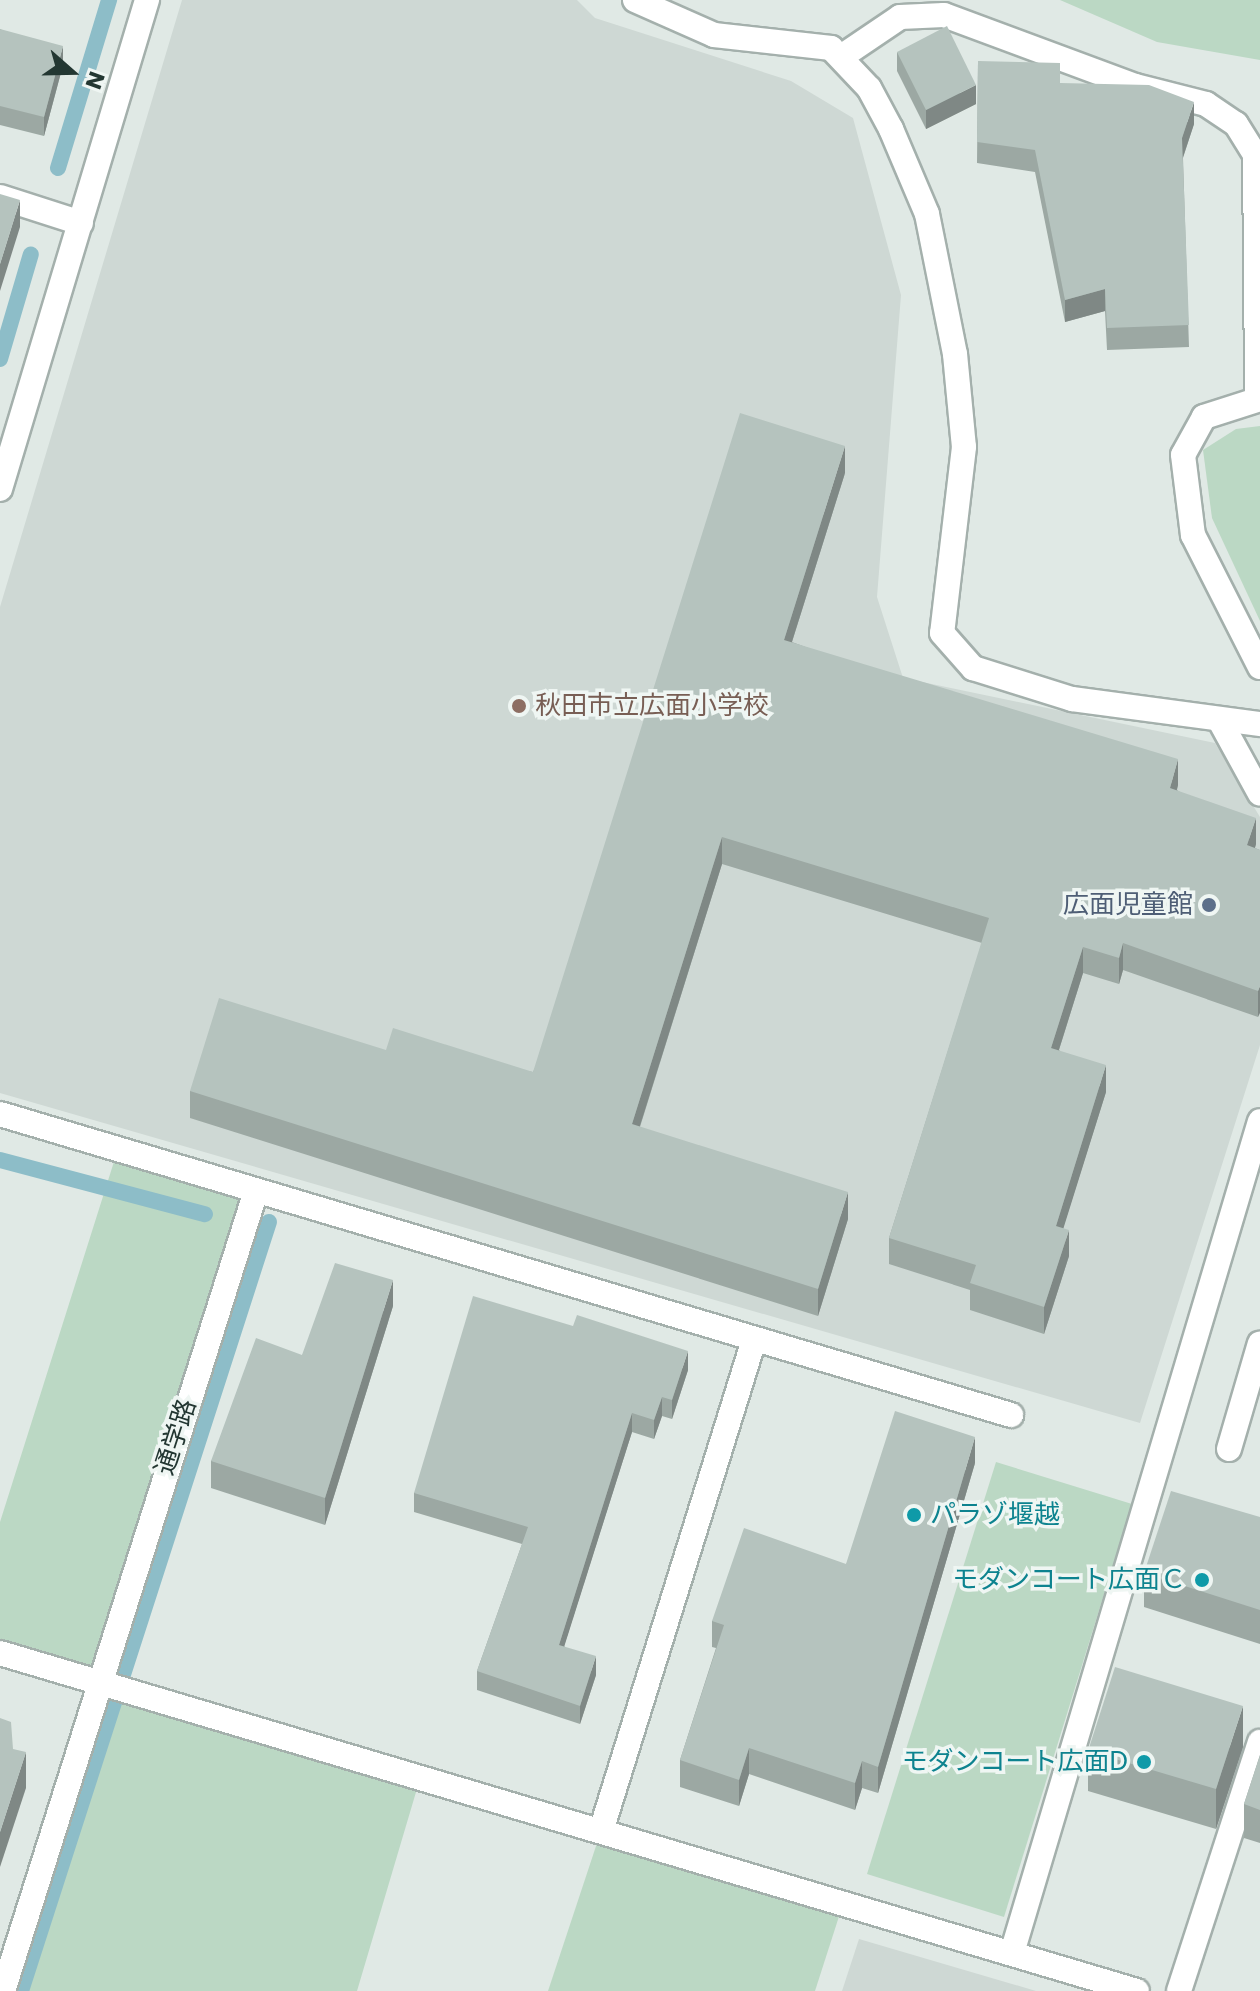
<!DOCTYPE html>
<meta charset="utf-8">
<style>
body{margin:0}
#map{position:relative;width:1260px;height:1991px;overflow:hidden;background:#e0e9e5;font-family:Poppins,"Noto Sans JP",sans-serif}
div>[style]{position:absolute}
.built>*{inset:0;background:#ced8d4}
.green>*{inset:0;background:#bbd8c4}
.stream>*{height:16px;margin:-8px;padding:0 8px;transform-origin:8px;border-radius:8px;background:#8dbdc8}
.roads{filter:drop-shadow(2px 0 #a4b0ac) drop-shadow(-2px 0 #a4b0ac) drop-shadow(0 2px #a4b0ac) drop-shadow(0 -2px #a4b0ac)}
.service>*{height:24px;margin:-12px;padding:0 12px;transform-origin:12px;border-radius:12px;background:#fff}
.minor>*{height:24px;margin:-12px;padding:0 12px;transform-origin:12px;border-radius:12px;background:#fff}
.tertiary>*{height:24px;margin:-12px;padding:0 12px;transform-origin:12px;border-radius:12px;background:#fff}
.wall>*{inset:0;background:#9ca8a3}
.shaded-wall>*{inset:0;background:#7f8885}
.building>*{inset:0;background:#b5c3be}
.dots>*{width:22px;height:22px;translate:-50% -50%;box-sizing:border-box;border:4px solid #eff6f3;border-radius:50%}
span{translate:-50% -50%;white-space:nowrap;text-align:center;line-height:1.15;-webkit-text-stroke:7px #eff6f3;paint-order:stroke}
.education-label{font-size:26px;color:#785e54}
.left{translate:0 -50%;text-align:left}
.service-label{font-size:26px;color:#4e5e75}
.right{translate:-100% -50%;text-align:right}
.street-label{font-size:26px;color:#233732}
.culture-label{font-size:26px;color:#0d838f}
.north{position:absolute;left:32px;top:32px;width:80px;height:80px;-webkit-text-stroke:6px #eff6f3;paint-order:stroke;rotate:110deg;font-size:22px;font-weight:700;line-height:32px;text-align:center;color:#233732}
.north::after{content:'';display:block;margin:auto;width:28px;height:36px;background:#233732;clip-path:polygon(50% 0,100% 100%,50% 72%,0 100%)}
</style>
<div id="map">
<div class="built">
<i style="clip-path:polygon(182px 0,577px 0,595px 18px,791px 81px,853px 118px,901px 295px,877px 597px,903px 678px,1215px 743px,1260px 817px,1260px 1045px,1140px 1423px,0 1093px,0 607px)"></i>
<i style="clip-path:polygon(859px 1939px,1036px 1991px,842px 1991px)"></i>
</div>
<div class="green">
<i style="clip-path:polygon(1060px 0,1260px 0,1260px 60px,1157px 42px)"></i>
<i style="clip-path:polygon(1260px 426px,1260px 621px,1212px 518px,1203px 450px,1236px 429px)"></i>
<i style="clip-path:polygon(118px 1149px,268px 1195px,97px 1682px,419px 1782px,357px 1991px,14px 1991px,96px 1682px,0 1653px,0 1522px)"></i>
<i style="clip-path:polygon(996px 1462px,1132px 1504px,1004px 1917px,867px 1874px)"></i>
<i style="clip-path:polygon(601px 1831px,843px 1904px,815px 1991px,548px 1991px)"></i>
</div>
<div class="stream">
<i style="left:58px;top:168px;width:176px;rotate:-73.1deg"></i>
<i style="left:0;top:359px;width:109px;rotate:-73.6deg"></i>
<i style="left:0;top:1160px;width:212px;rotate:14.8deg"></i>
<i style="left:21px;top:1991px;width:808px;rotate:-72.13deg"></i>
</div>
<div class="roads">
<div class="service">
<i style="left:1179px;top:1991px;width:262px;rotate:-72deg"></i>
</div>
<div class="minor">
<i style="left:635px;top:0;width:86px;rotate:23.9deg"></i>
<i style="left:714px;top:35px;width:118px;rotate:6.3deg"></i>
<i style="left:831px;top:48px;width:55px;rotate:46.5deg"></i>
<i style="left:869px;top:88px;width:47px;rotate:61.8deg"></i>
<i style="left:891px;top:129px;width:92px;rotate:67deg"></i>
<i style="left:927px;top:214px;width:143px;rotate:78.7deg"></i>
<i style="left:955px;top:354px;width:93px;rotate:84.5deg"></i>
<i style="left:964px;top:447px;width:187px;rotate:96.7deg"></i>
<i style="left:942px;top:633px;width:47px;rotate:48.5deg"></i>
<i style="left:973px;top:668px;width:104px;rotate:17.4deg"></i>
<i style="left:1072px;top:699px;width:190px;rotate:7.6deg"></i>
<i style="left:841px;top:57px;width:71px;rotate:-34.1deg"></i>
<i style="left:900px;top:17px;width:44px;rotate:-2.6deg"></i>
<i style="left:944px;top:15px;width:204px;rotate:20.4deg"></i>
<i style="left:1135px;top:86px;width:73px;rotate:14.2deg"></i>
<i style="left:1206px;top:104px;width:36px;rotate:34deg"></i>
<i style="left:1236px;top:124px;width:36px;rotate:58deg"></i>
<i style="left:1255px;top:155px;width:244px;rotate:89.5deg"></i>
<i style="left:0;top:197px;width:85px;rotate:17.8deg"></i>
<i style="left:1260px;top:399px;width:59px;rotate:162.2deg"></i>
<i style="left:1204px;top:417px;width:43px;rotate:118.9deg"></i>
<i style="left:1183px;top:455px;width:81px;rotate:82.9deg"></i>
<i style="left:1193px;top:535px;width:148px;rotate:63.1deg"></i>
<i style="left:0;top:489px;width:511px;rotate:-73.27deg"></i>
<i style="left:1219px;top:719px;width:85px;rotate:61.3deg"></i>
<i style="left:0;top:1114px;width:1055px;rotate:16.58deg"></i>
<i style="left:1229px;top:1449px;width:110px;rotate:-73.7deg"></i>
<i style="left:601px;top:1831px;width:511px;rotate:-72.7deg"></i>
<i style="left:1012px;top:1953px;width:868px;rotate:-73.4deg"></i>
<i style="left:3px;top:1991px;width:839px;rotate:-72.45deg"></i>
</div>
<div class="tertiary">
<i style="left:0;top:1653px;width:1186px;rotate:16.56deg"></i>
</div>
</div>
<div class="wall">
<i style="clip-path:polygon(0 29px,63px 65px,44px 136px,0 125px)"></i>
<i style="clip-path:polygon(897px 52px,976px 104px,926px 129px,897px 71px)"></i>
<i style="clip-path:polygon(978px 61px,1060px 83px,1194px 124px,1183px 158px,1189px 347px,1107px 350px,1105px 311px,1065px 322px,1035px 172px,977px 163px)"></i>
<i style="clip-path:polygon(845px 473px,792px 642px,1178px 785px,1177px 790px,1256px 844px,1255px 848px,1260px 850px,1258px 1017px,1123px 970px,1119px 984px,1083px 973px,1059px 1050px,1106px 1092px,1063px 1228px,1069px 1256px,1044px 1334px,970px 1310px,970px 1290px,889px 1264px,889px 1238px,982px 943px,722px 864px,640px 1127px,848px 1219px,818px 1316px,190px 1118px,190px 1091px,386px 1050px,533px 1072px)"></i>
<i style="clip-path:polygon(393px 1306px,325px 1525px,211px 1488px,211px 1461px,302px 1355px)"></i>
<i style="clip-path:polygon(573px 1326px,688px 1370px,672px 1419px,662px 1416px,654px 1439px,632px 1432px,564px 1646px,596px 1675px,580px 1724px,477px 1690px,477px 1671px,522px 1544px,414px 1512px,414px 1493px)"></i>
<i style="clip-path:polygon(975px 1463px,878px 1793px,862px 1788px,855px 1810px,749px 1774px,739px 1806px,680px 1787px,680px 1760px,716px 1648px,712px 1647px,712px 1621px,846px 1564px)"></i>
<i style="clip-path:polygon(1260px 1517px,1260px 1644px,1144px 1607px,1144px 1573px)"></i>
<i style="clip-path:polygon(1243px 1747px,1216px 1829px,1088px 1791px,1088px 1751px)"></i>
<i style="clip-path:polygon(1260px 1755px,1260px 1843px,1244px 1838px,1244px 1804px)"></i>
</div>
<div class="shaded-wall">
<i style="clip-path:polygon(63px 46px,63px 65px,44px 136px,44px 117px)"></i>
<i style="clip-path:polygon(976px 85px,976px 104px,926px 129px,926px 110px)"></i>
<i style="clip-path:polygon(1194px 102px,1194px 124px,1182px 160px,1182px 138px)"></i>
<i style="clip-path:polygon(20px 200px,20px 227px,0 291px,0 264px)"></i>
<i style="clip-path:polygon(1105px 289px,1105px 311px,1065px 322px,1065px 300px)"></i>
<i style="clip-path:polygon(845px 446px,845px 473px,784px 667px,784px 640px)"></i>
<i style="clip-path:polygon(1178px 759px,1178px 785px,1170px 815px,1170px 788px)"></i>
<i style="clip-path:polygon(1256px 818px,1256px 844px,1247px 872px,1247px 845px)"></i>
<i style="clip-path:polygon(722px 837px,722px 864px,632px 1151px,632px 1124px)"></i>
<i style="clip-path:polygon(1123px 943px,1123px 970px,1119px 984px,1119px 958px)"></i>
<i style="clip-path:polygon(1083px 947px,1083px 973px,1051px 1075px,1051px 1048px)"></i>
<i style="clip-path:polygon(1260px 986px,1260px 1013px,1258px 1017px,1258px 991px)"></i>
<i style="clip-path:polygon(1106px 1065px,1106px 1092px,1056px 1252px,1056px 1226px)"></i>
<i style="clip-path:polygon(848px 1192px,848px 1219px,818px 1316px,818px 1289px)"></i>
<i style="clip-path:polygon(1069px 1230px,1069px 1256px,1044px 1334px,1044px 1307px)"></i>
<i style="clip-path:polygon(393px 1280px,393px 1306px,325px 1525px,325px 1498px)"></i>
<i style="clip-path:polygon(688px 1351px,688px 1370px,672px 1419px,672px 1400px)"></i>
<i style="clip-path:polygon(662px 1397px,662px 1416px,654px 1439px,654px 1420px)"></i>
<i style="clip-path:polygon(632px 1413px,632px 1432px,559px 1663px,559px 1645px)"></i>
<i style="clip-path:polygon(975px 1437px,975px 1463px,878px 1793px,878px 1767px)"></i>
<i style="clip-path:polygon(596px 1656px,596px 1675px,580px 1724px,580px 1706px)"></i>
<i style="clip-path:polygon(1243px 1706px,1243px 1747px,1216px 1829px,1216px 1789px)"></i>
<i style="clip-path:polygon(749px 1748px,749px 1774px,739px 1806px,739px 1780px)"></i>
<i style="clip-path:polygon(26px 1752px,26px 1788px,0 1867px,0 1832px)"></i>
<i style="clip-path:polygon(862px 1761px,862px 1788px,855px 1810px,855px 1783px)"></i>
</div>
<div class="building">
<i style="clip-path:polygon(947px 26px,976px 85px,926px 110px,897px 52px)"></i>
<i style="clip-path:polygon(0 29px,63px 46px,44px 117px,0 106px)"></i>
<i style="clip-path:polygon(978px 61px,1060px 63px,1060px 83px,1149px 85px,1194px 102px,1182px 138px,1189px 325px,1107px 328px,1105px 289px,1065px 300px,1035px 150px,977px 142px)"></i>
<i style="clip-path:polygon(0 194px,20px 200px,0 264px)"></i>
<i style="clip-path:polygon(740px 413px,845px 446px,784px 640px,1178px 759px,1170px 788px,1256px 818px,1247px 845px,1260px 850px,1260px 986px,1258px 991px,1123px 943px,1119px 958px,1083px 947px,1051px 1048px,1106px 1065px,1056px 1226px,1069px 1230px,1044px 1307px,970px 1283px,976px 1265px,889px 1238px,989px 918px,722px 837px,632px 1124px,848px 1192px,818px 1289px,190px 1091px,219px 998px,386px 1050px,393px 1028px,533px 1072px)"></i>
<i style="clip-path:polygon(335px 1263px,393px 1280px,325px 1498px,211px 1461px,256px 1338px,302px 1355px)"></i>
<i style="clip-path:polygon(473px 1296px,573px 1326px,577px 1315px,688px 1351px,672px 1400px,662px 1397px,654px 1420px,632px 1413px,559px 1645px,596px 1656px,580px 1706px,477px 1671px,528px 1527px,414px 1493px)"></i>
<i style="clip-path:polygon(895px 1411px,975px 1437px,878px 1767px,862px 1761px,855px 1783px,749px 1748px,739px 1780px,680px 1760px,724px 1625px,712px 1621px,744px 1528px,846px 1564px)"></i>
<i style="clip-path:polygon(1171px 1491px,1260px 1517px,1260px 1610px,1144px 1573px)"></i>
<i style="clip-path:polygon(1115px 1667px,1243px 1706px,1216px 1789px,1088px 1751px)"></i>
<i style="clip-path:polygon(0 1718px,11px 1722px,13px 1749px,26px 1752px,0 1832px)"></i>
<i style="clip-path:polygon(1260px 1755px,1260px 1810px,1244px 1804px)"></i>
</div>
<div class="dots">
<i style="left:519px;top:706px;background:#8d6e63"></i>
<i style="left:1209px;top:905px;background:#5c6f8a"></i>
<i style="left:914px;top:1515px;background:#0f9aa8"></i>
<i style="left:1202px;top:1580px;background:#0f9aa8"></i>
<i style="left:1144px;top:1762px;background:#0f9aa8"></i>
</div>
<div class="education-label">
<span class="left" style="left:535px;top:706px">秋田市立広面小学校</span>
</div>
<div class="service-label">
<span class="right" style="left:1193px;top:905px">広面児童館</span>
</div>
<div class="street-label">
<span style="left:176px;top:1437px;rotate:-72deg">通学路</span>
</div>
<div class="culture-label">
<span class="left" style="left:930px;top:1515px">パラゾ堰越</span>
<span class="right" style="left:1186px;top:1580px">モダンコート広面Ｃ</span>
<span class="right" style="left:1128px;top:1762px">モダンコート広面D</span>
</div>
<div class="north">N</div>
</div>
